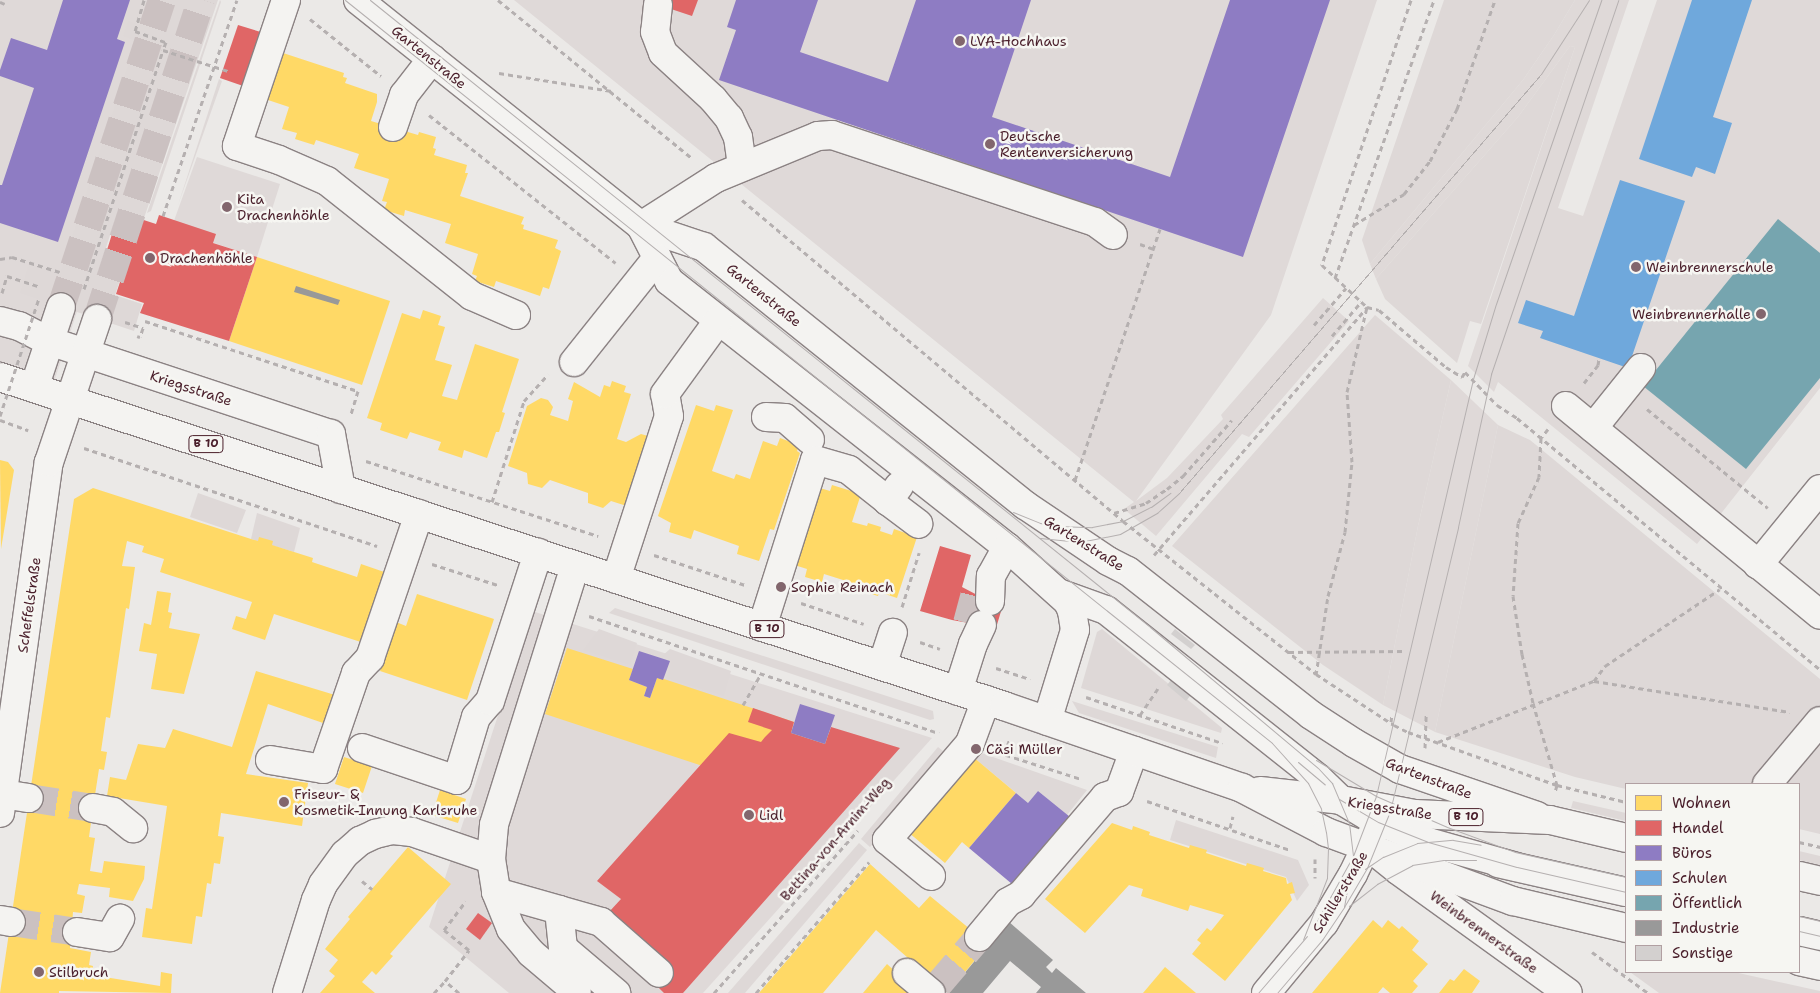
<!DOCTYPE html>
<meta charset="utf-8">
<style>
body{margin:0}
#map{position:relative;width:1820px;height:993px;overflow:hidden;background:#ebe9e7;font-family:"Shantell Sans",sans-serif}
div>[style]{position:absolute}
.built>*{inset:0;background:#dfd9d8}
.green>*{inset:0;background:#ded8d7}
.homes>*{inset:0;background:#ffd966}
.shops>*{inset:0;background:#e06666}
.offices>*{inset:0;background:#8e7cc3}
.schools>*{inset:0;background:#6fa8dc}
.public>*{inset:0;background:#76a5af}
.industry>*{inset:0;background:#999}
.building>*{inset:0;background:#d3d0cf}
.minor-tunnel>*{height:28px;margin-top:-14px;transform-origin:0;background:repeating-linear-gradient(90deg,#cbc1c1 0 28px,transparent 0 42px)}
.path>*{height:3px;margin-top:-1.5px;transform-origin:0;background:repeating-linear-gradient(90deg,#b5b0b0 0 5px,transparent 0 9px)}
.roads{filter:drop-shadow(1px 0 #8b8283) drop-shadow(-1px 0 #8b8283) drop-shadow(0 1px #8b8283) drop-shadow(0 -1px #8b8283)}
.minor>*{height:28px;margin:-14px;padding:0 14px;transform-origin:14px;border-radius:14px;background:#f4f3f1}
.major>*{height:28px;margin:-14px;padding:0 14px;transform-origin:14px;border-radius:14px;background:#f4f3f1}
.tram>*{height:1px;margin:-0.5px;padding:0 0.5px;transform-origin:0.5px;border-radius:0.5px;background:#b5b0b0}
.path-bridge>*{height:3px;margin-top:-1.5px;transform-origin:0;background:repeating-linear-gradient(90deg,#b5b0b0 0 5px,transparent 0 9px)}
.dots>*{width:14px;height:14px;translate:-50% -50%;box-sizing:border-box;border:2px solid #f6f6f2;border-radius:50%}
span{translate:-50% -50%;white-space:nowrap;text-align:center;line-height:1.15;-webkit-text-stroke:5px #f6f6f2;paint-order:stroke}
.shield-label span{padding:1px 4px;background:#f6f6f2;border:1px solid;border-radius:4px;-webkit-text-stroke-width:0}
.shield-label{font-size:12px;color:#4a1f2b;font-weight:700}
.poi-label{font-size:14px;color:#4a1f2b}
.left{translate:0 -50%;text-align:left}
.right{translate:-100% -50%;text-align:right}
.street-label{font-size:14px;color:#4a1f2b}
.legend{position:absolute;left:1625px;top:783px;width:175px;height:190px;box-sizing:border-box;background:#f6f6f2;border:1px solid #b1a0a2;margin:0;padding:6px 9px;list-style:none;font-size:15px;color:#4a1f2b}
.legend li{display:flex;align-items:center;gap:10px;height:25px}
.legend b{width:25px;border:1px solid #b1a0a2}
</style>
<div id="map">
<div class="built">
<i style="clip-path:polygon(0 0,179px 0,52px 388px,0 371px)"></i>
<i style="clip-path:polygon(514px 0,1377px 0,1271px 315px,1136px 501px,1167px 478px,1223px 419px,1221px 415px,1323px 298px,1349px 321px,1249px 437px,1242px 434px,1156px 536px,1124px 509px,1134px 502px)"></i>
<i style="clip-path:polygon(1575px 0,1629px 0,1558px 208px,1583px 216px,1657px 0,1820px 0,1820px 388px,1697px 544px,1498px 382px,1494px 392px,1468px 366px,1575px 47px,1570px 46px,1518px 117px,1376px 279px,1370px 264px,1523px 80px,1554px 35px)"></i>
<i style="clip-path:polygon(197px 157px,280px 184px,257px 257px,171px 229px)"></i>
<i style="clip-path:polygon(1451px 380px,1498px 425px,1435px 732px,1383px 705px,1418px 526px)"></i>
<i style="clip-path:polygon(532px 611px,932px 738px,703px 993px,509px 993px,429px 927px)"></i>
</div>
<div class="green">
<i style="clip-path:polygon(149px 0,218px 0,144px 218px,118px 211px,98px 272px,120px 280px,115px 295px,142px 304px,134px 331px,20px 293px,29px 264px,60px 274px,136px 41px,123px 36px,128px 21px,141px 25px)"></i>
<i style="clip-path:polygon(220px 0,221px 2px,151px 211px,147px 213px)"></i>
<i style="clip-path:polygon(1444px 0,1575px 0,1554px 35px,1523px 80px,1370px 264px,1362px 240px)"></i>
<i style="clip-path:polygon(1570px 46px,1575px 47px,1481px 324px,1470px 321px,1457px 363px,1385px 299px,1376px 279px,1518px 117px)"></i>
<i style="clip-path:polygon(219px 79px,222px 81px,178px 205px)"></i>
<i style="clip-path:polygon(1375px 315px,1451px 380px,1418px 526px,1383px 705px,1323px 665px,1172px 546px)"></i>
<i style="clip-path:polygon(1498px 425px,1530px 440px,1820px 679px,1820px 834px,1799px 829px,1799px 784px,1626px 784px,1626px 789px,1575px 777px,1435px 732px)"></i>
<i style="clip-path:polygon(198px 493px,246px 510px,237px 533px,190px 517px)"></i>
<i style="clip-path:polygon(257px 513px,300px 528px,294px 552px,251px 539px)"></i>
<i style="clip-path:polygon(615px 608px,933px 711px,934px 719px,930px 720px,609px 613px)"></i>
<i style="clip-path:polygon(599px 629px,637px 643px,630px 665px,583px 650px)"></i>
<i style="clip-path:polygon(1102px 629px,1222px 728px,1221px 733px,1081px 688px,1097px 632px)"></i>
<i style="clip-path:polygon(670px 649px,731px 671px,724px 696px,666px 678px,672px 661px,662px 656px)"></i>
<i style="clip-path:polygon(1072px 701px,1218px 747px,1216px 758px,1079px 713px)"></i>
<i style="clip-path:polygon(938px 747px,948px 755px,870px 847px,861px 839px)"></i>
<i style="clip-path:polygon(973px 750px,1087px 790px,1067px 815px,1038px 791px,1028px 803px,972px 756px)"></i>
<i style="clip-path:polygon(1573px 801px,1626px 813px,1626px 821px,1571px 808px)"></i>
<i style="clip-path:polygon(1176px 820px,1298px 860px,1309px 885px,1297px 901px,1286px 877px,1170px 840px)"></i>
<i style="clip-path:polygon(859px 843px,867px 850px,745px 993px,728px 993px)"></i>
<i style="clip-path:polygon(1799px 851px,1820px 856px,1820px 865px,1799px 860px)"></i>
<i style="clip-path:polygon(1630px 972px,1734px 972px,1820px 991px,1820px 993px,1659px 993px)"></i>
</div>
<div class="homes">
<i style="clip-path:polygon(277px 51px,344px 73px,343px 77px,347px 78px,345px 83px,377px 94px,377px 102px,371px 121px,418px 135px,419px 132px,436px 137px,433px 148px,436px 149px,434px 155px,467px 165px,465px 173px,468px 173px,460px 196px,524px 217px,521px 224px,524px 225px,523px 229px,558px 240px,555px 248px,561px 251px,549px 289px,543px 287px,540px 296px,496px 281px,494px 287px,475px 281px,477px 276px,472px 274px,478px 254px,445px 243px,451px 224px,405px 210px,404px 216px,384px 210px,387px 202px,382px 201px,389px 179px,354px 168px,359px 154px,316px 140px,314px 145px,295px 139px,297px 133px,282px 129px,289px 107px,262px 98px)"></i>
<i style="clip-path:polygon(257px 257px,390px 301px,362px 385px,229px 341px)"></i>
<i style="clip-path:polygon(423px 310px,441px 316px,438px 325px,445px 327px,435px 360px,452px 365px,442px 396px,457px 400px,475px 344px,519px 359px,502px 412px,505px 413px,499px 432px,496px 432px,487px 458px,464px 450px,462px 458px,438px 450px,441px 442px,410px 432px,407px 439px,380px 430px,382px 423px,367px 418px,402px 313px,420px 319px)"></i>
<i style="clip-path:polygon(612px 381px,626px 386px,624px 392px,631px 394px,617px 439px,626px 442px,641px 434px,648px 436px,651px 445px,633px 508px,611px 501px,603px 508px,588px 503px,588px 493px,550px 480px,542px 488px,528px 484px,527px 473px,508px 466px,527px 406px,541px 398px,548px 400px,553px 407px,550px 415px,568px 421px,573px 401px,568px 399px,574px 382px,600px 397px,604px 385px,610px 387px)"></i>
<i style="clip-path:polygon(696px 405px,714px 411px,716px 405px,733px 410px,712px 471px,734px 479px,736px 474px,750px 479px,763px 441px,777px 446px,780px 438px,799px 445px,797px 451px,800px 453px,774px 530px,770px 529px,759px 561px,737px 554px,739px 546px,694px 530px,691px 539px,669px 532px,671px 523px,658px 516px)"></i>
<i style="clip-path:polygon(0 460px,8px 462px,14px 470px,1px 549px)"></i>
<i style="clip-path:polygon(832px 485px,861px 494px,852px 522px,867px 526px,868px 523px,881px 527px,880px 531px,892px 535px,894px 529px,917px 537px,897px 598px,879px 592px,878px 596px,858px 590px,859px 585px,824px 574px,822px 582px,805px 577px,807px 569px,788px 563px,820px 488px,830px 491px)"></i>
<i style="clip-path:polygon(93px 488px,251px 539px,258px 541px,259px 537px,273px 541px,272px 545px,313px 558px,312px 562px,357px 577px,361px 564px,390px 574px,367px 644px,274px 614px,265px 640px,232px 629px,236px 616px,246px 619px,252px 602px,160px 572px,164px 559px,142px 552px,144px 546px,127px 541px,122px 566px,135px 567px,129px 609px,126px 608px,110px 718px,106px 717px,101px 751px,107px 752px,104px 770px,99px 769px,93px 808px,89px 837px,95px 838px,90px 871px,102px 873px,104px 861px,145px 866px,144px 879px,133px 901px,109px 897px,110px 888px,79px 884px,77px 894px,85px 896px,82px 913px,73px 912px,70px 948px,91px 952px,89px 965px,93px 966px,92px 975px,160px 986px,161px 972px,172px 974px,171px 993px,59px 991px,59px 993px,0 993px,74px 499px)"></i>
<i style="clip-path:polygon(157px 591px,171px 593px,168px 612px,172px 613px,169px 628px,200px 634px,184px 694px,151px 689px,157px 654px,139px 651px,144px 623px,151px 625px)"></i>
<i style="clip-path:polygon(417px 594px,494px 619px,467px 700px,380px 671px,396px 622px,406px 626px)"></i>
<i style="clip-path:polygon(567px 648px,633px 669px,629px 680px,647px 687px,644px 696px,650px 698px,657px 678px,664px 679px,794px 722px,791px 733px,825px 744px,828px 734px,886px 753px,836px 810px,545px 714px)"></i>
<i style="clip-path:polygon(256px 671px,335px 695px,326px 724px,268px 704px,246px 774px,308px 783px,302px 826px,221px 813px,218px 836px,224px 837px,220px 864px,214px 863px,211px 884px,207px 883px,202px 917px,196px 916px,192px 944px,142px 937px,146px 908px,152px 909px,167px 806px,107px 796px,110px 777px,126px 780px,138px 744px,165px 748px,173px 729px,232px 747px)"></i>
<i style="clip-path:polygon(972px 756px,1016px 793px,969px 848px,962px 842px,945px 863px,908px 832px)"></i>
<i style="clip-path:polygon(344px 757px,372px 766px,363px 793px,335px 784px)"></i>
<i style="clip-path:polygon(440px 790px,466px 799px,458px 823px,432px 815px)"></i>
<i style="clip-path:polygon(1112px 823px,1132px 830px,1133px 826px,1150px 832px,1149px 835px,1189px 848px,1190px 845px,1207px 850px,1206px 853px,1246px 866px,1247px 863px,1264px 868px,1263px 871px,1286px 878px,1287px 884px,1292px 882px,1295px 893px,1290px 894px,1292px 900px,1225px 981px,1192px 954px,1201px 943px,1197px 940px,1207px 928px,1211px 931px,1224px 915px,1190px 905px,1188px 911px,1141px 896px,1143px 889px,1129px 885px,1085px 933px,1045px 899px)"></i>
<i style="clip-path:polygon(408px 847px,451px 884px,390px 954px,393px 956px,376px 975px,372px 971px,362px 982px,375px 993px,320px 993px,335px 976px,329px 971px,338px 960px,325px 949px,350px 919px,348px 917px)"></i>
<i style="clip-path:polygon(870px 864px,919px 908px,930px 896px,988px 944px,948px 993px,876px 930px,823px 993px,759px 993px)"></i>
<i style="clip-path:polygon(1373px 920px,1382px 928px,1388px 920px,1399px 929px,1402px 926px,1419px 941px,1412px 950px,1428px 964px,1413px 981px,1418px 986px,1412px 993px,1390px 993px,1383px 987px,1378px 993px,1312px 993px)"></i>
<i style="clip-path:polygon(887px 964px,919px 993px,863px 993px)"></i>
<i style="clip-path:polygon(1165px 967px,1196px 993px,1143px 993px)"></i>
<i style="clip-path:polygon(1464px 969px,1480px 981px,1472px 993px,1439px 993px,1450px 979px,1454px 981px)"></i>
</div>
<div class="shops">
<i style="clip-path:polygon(644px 0,698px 0,692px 16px)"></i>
<i style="clip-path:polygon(238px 25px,264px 33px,246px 87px,220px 78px)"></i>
<i style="clip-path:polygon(119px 212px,156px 224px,159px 215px,216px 234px,213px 243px,257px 257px,229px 341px,140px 313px,144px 303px,116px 294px,121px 279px,100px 272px)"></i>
<i style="clip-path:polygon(940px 546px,971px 555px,962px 587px,1002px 608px,996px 628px,952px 620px,920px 611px)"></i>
<i style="clip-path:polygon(753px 708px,794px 722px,791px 733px,825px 744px,831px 727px,900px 748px,683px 993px,664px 993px,652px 981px,609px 912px,621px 899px,597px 881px,729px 733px,761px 742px,765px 737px,772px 730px,748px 722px)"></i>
<i style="clip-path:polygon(478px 913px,492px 923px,480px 940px,466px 929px)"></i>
</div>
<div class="offices">
<i style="clip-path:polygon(63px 0,130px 0,117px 39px,125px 42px,58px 242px,0 223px,0 185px,2px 185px,34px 88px,0 76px,0 70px,11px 38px,47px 50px)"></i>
<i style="clip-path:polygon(736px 0,818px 0,800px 52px,888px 82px,916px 0,1031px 0,992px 117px,1170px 177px,1230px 0,1330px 0,1243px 257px,719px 80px,736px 30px,727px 27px)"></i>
<i style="clip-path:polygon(639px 651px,670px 661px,663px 680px,657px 678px,650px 698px,644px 696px,647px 687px,629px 680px)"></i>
<i style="clip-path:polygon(800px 704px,835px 715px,825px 744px,791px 733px)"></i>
<i style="clip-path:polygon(1038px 791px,1075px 821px,1018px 889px,969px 848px,1016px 793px,1028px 803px)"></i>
</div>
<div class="schools">
<i style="clip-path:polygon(1692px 0,1752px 0,1713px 117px,1732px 123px,1715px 174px,1696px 167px,1692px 177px,1639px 159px)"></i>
<i style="clip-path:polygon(1620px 180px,1685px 201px,1628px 368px,1540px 338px,1543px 331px,1518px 323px,1526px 300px,1574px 316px)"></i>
</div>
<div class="public">
<i style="clip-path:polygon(1778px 219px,1820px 253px,1820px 378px,1746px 469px,1643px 386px)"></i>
</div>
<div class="industry">
<i style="clip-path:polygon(296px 286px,340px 300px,338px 305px,294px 292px)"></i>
<i style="clip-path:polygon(1008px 921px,1053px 960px,1046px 967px,1052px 973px,1056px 968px,1086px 993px,1036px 993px,1041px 987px,1010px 961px,983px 993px,948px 993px)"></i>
</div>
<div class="building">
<i style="clip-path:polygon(1175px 629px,1195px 645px,1191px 649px,1171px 634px)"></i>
<i style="clip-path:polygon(1171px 680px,1190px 696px,1186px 701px,1167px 685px)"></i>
</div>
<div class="minor-tunnel">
<i style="left:61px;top:307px;width:323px;rotate:-71.8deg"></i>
<i style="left:97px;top:319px;width:336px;rotate:-71.9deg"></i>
<i style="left:967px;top:623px;width:30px;rotate:-75deg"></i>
<i style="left:29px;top:798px;width:65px;rotate:8.9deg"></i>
<i style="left:11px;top:922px;width:67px;rotate:8.6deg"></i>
<i style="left:938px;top:985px;width:63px;rotate:-49.5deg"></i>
</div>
<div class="path">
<i style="left:144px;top:0;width:32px;rotate:106deg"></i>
<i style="left:135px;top:31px;width:33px;rotate:20deg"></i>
<i style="left:166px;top:42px;width:9px;rotate:111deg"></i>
<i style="left:163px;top:50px;width:36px;rotate:18deg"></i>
<i style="left:498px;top:0;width:250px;rotate:39.2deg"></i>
<i style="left:1411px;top:0;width:280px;rotate:108.6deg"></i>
<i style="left:1322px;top:265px;width:62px;rotate:43deg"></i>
<i style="left:1367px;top:307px;width:12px;rotate:14deg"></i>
<i style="left:1379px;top:310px;width:88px;rotate:40.4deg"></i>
<i style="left:1446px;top:367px;width:19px;rotate:32deg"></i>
<i style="left:1462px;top:377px;width:6px;rotate:-59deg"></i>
<i style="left:1465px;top:372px;width:46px;rotate:45.9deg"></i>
<i style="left:1497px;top:405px;width:24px;rotate:33deg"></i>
<i style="left:1517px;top:418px;width:394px;rotate:39.7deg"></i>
<i style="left:0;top:2px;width:5px;rotate:22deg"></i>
<i style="left:310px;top:19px;width:91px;rotate:38.8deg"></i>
<i style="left:499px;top:73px;width:114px;rotate:9.1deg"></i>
<i style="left:429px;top:115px;width:238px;rotate:38.4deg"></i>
<i style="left:742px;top:200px;width:498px;rotate:40.1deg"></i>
<i style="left:1123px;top:521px;width:246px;rotate:38.4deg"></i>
<i style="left:1316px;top:674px;width:93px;rotate:33.2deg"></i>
<i style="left:1394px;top:725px;width:16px;rotate:27deg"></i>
<i style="left:1408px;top:732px;width:158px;rotate:19.6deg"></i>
<i style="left:1557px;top:785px;width:71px;rotate:13.8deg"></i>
<i style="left:163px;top:216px;width:228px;rotate:-71.1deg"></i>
<i style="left:1354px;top:225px;width:59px;rotate:-31.8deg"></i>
<i style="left:1404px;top:194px;width:42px;rotate:-51.8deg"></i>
<i style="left:1430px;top:161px;width:59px;rotate:-62.6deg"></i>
<i style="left:1457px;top:109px;width:115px;rotate:-70.8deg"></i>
<i style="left:1140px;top:244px;width:15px;rotate:20deg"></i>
<i style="left:0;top:259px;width:12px;rotate:-9deg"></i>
<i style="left:12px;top:257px;width:50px;rotate:17.4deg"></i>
<i style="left:1335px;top:278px;width:295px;rotate:-70.4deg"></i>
<i style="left:84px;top:289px;width:252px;rotate:-71.7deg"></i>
<i style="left:2px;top:293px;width:18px;rotate:-74deg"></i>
<i style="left:7px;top:276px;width:35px;rotate:18deg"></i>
<i style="left:145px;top:321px;width:224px;rotate:18.2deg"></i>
<i style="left:358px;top:391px;width:24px;rotate:107deg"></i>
<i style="left:125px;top:322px;width:19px;rotate:18deg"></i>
<i style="left:143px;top:328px;width:9px;rotate:108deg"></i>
<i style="left:140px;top:337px;width:3px;rotate:-162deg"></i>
<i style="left:1314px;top:325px;width:49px;rotate:-49.1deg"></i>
<i style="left:1332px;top:336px;width:45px;rotate:-49.5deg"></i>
<i style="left:1584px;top:383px;width:23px;rotate:-52deg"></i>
<i style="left:1598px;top:365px;width:6px;rotate:-81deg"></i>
<i style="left:1647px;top:409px;width:156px;rotate:39.3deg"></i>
<i style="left:0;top:420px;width:30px;rotate:20deg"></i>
<i style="left:1548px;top:429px;width:11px;rotate:128deg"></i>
<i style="left:1541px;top:438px;width:39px;rotate:93deg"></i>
<i style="left:1539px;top:477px;width:51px;rotate:114.5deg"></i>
<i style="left:1518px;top:523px;width:73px;rotate:93.9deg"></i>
<i style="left:1513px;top:596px;width:59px;rotate:81.2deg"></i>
<i style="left:1522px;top:654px;width:50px;rotate:77.3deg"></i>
<i style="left:1533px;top:703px;width:85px;rotate:73.7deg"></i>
<i style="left:1557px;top:785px;width:7px;rotate:106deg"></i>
<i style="left:84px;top:448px;width:309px;rotate:18.5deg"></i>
<i style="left:366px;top:461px;width:244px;rotate:17.9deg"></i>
<i style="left:1075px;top:480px;width:265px;rotate:-71.3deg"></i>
<i style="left:492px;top:502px;width:106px;rotate:-72.4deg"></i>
<i style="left:524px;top:401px;width:36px;rotate:-48deg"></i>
<i style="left:1114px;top:513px;width:34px;rotate:-17deg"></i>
<i style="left:1146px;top:503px;width:25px;rotate:-34deg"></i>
<i style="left:1167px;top:489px;width:21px;rotate:-39deg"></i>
<i style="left:1183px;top:476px;width:74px;rotate:-48.8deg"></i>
<i style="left:654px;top:555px;width:96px;rotate:18.2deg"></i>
<i style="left:1154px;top:555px;width:327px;rotate:-49.3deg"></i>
<i style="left:432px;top:564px;width:69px;rotate:17.7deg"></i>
<i style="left:801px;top:603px;width:66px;rotate:18.4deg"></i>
<i style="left:902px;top:607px;width:57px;rotate:-72.5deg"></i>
<i style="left:589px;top:616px;width:369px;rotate:18.5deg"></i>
<i style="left:920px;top:642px;width:21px;rotate:19deg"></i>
<i style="left:1289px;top:652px;width:116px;rotate:-0.5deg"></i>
<i style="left:996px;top:668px;width:36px;rotate:18deg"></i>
<i style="left:1316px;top:675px;width:80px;rotate:-81.4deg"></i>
<i style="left:1328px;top:596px;width:66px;rotate:-75.1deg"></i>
<i style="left:1345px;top:532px;width:70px;rotate:-84.3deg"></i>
<i style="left:1352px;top:462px;width:70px;rotate:-94.1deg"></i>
<i style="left:1347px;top:392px;width:87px;rotate:-76.8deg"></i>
<i style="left:1594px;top:681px;width:19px;rotate:-54deg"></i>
<i style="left:1605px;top:666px;width:138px;rotate:-33.8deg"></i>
<i style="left:1086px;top:697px;width:144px;rotate:18.7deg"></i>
<i style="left:743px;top:705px;width:34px;rotate:-60deg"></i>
<i style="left:1140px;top:715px;width:32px;rotate:-56deg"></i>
<i style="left:1391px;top:722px;width:8px;rotate:-83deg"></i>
<i style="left:1438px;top:742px;width:168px;rotate:-21.4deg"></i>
<i style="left:1594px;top:681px;width:198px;rotate:9deg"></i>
<i style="left:1425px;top:748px;width:34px;rotate:-88deg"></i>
<i style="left:997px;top:752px;width:88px;rotate:17.8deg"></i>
<i style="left:1004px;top:754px;width:17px;rotate:-69deg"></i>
<i style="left:1147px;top:801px;width:151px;rotate:18.9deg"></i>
<i style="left:1230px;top:828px;width:12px;rotate:-76deg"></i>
<i style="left:1799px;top:842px;width:22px;rotate:13deg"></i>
<i style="left:1315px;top:859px;width:19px;rotate:90deg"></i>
<i style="left:362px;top:881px;width:13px;rotate:39deg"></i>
<i style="left:1592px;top:952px;width:69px;rotate:36.2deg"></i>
<i style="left:434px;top:993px;width:16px;rotate:-47deg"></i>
<i style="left:459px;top:993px;width:18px;rotate:-139deg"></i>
<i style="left:445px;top:981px;width:39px;rotate:-52deg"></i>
<i style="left:469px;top:950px;width:32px;rotate:-141deg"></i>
<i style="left:444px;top:930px;width:36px;rotate:-53deg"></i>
<i style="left:714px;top:993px;width:217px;rotate:-48.5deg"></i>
<i style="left:756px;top:993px;width:173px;rotate:-49.2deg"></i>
</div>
<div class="roads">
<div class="minor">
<i style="left:286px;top:0;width:154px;rotate:108.6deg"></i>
<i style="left:237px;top:146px;width:44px;rotate:18.4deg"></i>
<i style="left:279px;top:160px;width:52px;rotate:23.6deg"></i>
<i style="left:327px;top:181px;width:185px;rotate:38.4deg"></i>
<i style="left:472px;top:296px;width:48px;rotate:23.4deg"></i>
<i style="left:358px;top:0;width:362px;rotate:38.6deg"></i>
<i style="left:641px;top:226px;width:66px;rotate:18.4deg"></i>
<i style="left:704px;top:247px;width:412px;rotate:38.8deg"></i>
<i style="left:1025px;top:505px;width:100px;rotate:34deg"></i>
<i style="left:1108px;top:561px;width:22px;rotate:27deg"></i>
<i style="left:1128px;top:571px;width:233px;rotate:38.2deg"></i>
<i style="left:1311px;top:715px;width:51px;rotate:33.1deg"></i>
<i style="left:1354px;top:743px;width:53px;rotate:29.5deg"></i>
<i style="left:1400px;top:769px;width:145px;rotate:18.9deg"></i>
<i style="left:658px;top:5px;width:27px;rotate:96deg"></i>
<i style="left:655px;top:32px;width:22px;rotate:69deg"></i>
<i style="left:663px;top:53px;width:68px;rotate:42.6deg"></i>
<i style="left:713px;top:99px;width:25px;rotate:50deg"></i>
<i style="left:729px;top:118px;width:21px;rotate:65deg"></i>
<i style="left:738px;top:137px;width:30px;rotate:82deg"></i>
<i style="left:393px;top:127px;width:34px;rotate:-71deg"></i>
<i style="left:404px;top:95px;width:46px;rotate:-52.1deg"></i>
<i style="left:641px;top:226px;width:62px;rotate:63deg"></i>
<i style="left:669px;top:281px;width:430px;rotate:38.2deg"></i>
<i style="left:1007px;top:547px;width:82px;rotate:42deg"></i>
<i style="left:1068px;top:602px;width:10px;rotate:66deg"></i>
<i style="left:1072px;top:611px;width:19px;rotate:81deg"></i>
<i style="left:1075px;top:630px;width:95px;rotate:107.1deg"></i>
<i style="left:641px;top:226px;width:89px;rotate:-32.6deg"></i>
<i style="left:716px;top:178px;width:110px;rotate:-22.4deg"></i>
<i style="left:818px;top:136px;width:14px;rotate:-4deg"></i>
<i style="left:832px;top:135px;width:277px;rotate:18.3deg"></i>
<i style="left:1095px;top:222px;width:22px;rotate:36deg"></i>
<i style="left:0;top:321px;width:20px;rotate:15deg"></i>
<i style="left:19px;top:326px;width:34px;rotate:27deg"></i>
<i style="left:49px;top:341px;width:297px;rotate:18.3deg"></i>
<i style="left:331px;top:434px;width:56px;rotate:79.7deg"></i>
<i style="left:574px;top:362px;width:133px;rotate:-51.4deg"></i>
<i style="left:34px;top:388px;width:85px;rotate:-71.6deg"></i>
<i style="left:1566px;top:406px;width:329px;rotate:39.4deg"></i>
<i style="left:766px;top:417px;width:19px;rotate:3deg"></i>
<i style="left:785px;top:418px;width:33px;rotate:41deg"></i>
<i style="left:1593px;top:428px;width:77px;rotate:-51.3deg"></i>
<i style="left:899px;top:486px;width:19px;rotate:126deg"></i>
<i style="left:888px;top:501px;width:38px;rotate:37deg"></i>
<i style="left:1758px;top:565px;width:98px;rotate:-50.8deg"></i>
<i style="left:575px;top:566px;width:271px;rotate:107.4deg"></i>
<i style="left:494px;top:825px;width:34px;rotate:95deg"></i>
<i style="left:491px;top:859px;width:33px;rotate:81deg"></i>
<i style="left:496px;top:892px;width:40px;rotate:68deg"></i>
<i style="left:511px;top:929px;width:31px;rotate:50deg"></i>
<i style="left:531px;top:953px;width:60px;rotate:40.3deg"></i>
<i style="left:616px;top:579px;width:171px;rotate:-72deg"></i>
<i style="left:669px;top:416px;width:22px;rotate:-100deg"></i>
<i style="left:665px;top:394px;width:90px;rotate:-54deg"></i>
<i style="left:1061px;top:594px;width:48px;rotate:19.6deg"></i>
<i style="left:1106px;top:610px;width:270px;rotate:38.4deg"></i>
<i style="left:1318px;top:778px;width:32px;rotate:44deg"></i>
<i style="left:1341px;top:800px;width:33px;rotate:31deg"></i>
<i style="left:1369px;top:817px;width:64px;rotate:23deg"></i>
<i style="left:1428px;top:842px;width:92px;rotate:15.7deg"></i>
<i style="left:990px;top:601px;width:25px;rotate:-88deg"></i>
<i style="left:991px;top:576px;width:33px;rotate:-61deg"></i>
<i style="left:762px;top:627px;width:175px;rotate:-72.4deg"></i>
<i style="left:815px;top:460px;width:35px;rotate:16deg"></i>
<i style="left:849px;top:470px;width:50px;rotate:38.5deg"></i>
<i style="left:882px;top:666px;width:35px;rotate:-72deg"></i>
<i style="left:958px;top:691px;width:49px;rotate:-72.3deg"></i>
<i style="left:973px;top:644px;width:21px;rotate:-65deg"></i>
<i style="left:362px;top:748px;width:100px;rotate:18.6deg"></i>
<i style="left:457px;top:780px;width:66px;rotate:-73.2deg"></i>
<i style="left:476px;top:717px;width:21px;rotate:-49deg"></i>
<i style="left:490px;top:701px;width:156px;rotate:-72deg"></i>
<i style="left:270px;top:760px;width:54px;rotate:9.6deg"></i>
<i style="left:323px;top:769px;width:102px;rotate:-71deg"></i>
<i style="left:356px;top:673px;width:21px;rotate:-47deg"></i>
<i style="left:370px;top:658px;width:152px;rotate:-71.2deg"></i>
<i style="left:1767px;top:784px;width:82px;rotate:-49.9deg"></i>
<i style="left:3px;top:794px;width:26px;rotate:9deg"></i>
<i style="left:93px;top:808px;width:20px;rotate:11deg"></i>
<i style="left:113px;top:812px;width:26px;rotate:39deg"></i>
<i style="left:0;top:813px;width:354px;rotate:-82.1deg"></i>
<i style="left:49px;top:462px;width:151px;rotate:-71.4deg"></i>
<i style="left:1377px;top:853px;width:28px;rotate:39deg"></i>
<i style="left:1399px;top:871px;width:208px;rotate:35.8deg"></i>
<i style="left:1498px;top:863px;width:131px;rotate:12.8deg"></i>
<i style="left:931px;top:876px;width:57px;rotate:-140.7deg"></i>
<i style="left:887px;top:840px;width:128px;rotate:-49.4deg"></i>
<i style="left:970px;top:743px;width:46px;rotate:-69.6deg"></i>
<i style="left:496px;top:892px;width:66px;rotate:15.9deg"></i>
<i style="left:559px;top:910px;width:38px;rotate:84deg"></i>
<i style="left:563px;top:948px;width:70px;rotate:40.3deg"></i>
<i style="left:559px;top:910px;width:44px;rotate:15.9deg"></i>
<i style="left:601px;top:922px;width:77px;rotate:41.3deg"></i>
<i style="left:0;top:920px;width:11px;rotate:10deg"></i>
<i style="left:1799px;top:931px;width:22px;rotate:13deg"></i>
<i style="left:77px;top:932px;width:33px;rotate:9deg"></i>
<i style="left:110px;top:937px;width:21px;rotate:-61deg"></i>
<i style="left:979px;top:937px;width:45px;rotate:-50.4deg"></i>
<i style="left:1008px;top:902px;width:15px;rotate:-28deg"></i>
<i style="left:1021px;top:895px;width:129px;rotate:-49.4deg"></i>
<i style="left:1105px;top:797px;width:15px;rotate:-20deg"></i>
<i style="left:1119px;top:792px;width:44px;rotate:-69.9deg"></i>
<i style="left:907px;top:973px;width:31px;rotate:40deg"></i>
<i style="left:287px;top:993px;width:97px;rotate:-72.7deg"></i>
<i style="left:316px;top:900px;width:17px;rotate:-66deg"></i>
<i style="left:323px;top:884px;width:37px;rotate:-54deg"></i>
<i style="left:345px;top:854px;width:20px;rotate:-41deg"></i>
<i style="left:360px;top:841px;width:17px;rotate:-25deg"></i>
<i style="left:375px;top:834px;width:18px;rotate:-13deg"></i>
<i style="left:393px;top:830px;width:19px;rotate:6deg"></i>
<i style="left:412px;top:832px;width:83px;rotate:18.9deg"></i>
<i style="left:1266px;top:993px;width:91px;rotate:-50.4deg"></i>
<i style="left:1324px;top:923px;width:57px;rotate:-59.4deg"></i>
<i style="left:1353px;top:874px;width:51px;rotate:-64.4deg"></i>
</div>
<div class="major">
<i style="left:0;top:377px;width:1057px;rotate:18.14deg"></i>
<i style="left:1004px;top:706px;width:252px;rotate:19deg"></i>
<i style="left:1242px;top:788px;width:95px;rotate:27.6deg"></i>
<i style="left:1326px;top:832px;width:199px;rotate:20.3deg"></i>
<i style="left:1513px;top:901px;width:116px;rotate:13.4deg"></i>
<i style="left:1260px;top:791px;width:81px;rotate:6.3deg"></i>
<i style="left:1341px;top:800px;width:75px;rotate:10.7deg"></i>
<i style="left:1415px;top:814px;width:135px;rotate:2.5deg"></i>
<i style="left:1550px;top:820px;width:78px;rotate:13.3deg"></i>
<i style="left:1799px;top:876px;width:22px;rotate:13deg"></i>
<i style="left:1799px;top:961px;width:22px;rotate:13deg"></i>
</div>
</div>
<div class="tram">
<i style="left:345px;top:0;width:1188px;rotate:38.71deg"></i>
<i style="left:1272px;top:743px;width:54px;rotate:48deg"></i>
<i style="left:1308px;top:783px;width:29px;rotate:63deg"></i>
<i style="left:1321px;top:809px;width:24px;rotate:78deg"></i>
<i style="left:1326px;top:832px;width:16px;rotate:83deg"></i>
<i style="left:1328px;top:848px;width:30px;rotate:92deg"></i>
<i style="left:1327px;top:878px;width:66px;rotate:111.2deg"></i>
<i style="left:370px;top:0;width:1001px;rotate:38.79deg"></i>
<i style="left:1150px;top:627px;width:219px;rotate:40deg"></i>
<i style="left:1318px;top:768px;width:21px;rotate:47deg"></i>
<i style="left:1332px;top:783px;width:43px;rotate:67deg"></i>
<i style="left:1349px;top:823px;width:33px;rotate:83deg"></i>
<i style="left:1353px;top:856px;width:52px;rotate:100deg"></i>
<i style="left:1013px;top:512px;width:29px;rotate:22deg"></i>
<i style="left:1040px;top:523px;width:16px;rotate:11deg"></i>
<i style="left:1056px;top:526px;width:36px;rotate:2deg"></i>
<i style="left:1092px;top:527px;width:32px;rotate:-11deg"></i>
<i style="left:1123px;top:521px;width:31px;rotate:-27deg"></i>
<i style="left:1151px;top:507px;width:24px;rotate:-36deg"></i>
<i style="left:1040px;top:538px;width:40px;rotate:5.7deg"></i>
<i style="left:1080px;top:542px;width:41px;rotate:-11.3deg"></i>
<i style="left:1120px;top:534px;width:43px;rotate:-29.6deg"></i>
<i style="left:1157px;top:513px;width:30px;rotate:-42deg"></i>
<i style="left:1179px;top:493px;width:554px;rotate:-49.17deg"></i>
<i style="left:1541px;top:74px;width:88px;rotate:-57deg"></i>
<i style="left:1316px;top:760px;width:70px;rotate:31deg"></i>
<i style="left:1376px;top:796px;width:77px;rotate:23.6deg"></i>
<i style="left:1447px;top:827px;width:72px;rotate:20.2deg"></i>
<i style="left:1515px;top:852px;width:114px;rotate:12.7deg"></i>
<i style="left:1298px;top:762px;width:35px;rotate:40deg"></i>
<i style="left:1339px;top:799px;width:45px;rotate:30.5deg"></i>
<i style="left:1378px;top:822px;width:54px;rotate:21.8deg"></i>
<i style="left:1428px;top:842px;width:92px;rotate:15.7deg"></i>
<i style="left:1517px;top:867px;width:112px;rotate:12.9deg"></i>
<i style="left:1365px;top:869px;width:22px;rotate:-34deg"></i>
<i style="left:1383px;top:857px;width:37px;rotate:-22deg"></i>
<i style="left:1417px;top:843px;width:36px;rotate:-5deg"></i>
<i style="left:1453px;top:840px;width:28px;rotate:10deg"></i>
<i style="left:1349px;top:906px;width:36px;rotate:-38deg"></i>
<i style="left:1377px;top:884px;width:40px;rotate:-28deg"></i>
<i style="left:1412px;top:865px;width:32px;rotate:-9deg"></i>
<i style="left:1444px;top:860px;width:32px"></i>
<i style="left:1799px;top:916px;width:22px;rotate:13deg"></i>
<i style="left:1317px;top:921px;width:74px;rotate:-61deg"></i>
<i style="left:1353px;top:856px;width:64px;rotate:-69deg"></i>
<i style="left:1376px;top:796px;width:428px;rotate:-76.9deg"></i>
<i style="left:1473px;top:379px;width:78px;rotate:-73deg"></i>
<i style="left:1496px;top:304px;width:322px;rotate:-70.9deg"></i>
<i style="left:1799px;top:931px;width:22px;rotate:13deg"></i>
<i style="left:1258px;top:993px;width:75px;rotate:-49.3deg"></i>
<i style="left:1277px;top:993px;width:70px;rotate:-49.7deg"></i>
<i style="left:1322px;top:940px;width:40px;rotate:-56deg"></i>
<i style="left:1344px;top:907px;width:45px;rotate:-59.5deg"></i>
<i style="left:1367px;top:868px;width:61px;rotate:-68deg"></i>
<i style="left:1390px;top:811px;width:292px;rotate:-76.5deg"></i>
<i style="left:1458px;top:527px;width:157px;rotate:-77.8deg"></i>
<i style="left:1491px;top:374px;width:395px;rotate:-71.2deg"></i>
</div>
<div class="path-bridge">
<i style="left:197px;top:61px;width:33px;rotate:18deg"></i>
<i style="left:0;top:416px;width:124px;rotate:-71.7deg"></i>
</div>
<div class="dots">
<i style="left:960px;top:41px;background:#82666d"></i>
<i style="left:990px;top:144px;background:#82666d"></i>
<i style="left:227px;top:207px;background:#82666d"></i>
<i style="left:150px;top:258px;background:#82666d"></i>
<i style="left:1636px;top:267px;background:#82666d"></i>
<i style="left:1761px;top:314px;background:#82666d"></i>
<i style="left:781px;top:587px;background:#82666d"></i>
<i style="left:976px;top:749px;background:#82666d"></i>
<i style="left:284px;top:802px;background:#82666d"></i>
<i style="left:749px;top:815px;background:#82666d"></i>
<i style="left:39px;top:972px;background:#82666d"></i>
</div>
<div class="shield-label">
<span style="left:206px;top:444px">B 10</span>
<span style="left:767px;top:629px">B 10</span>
<span style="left:1466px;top:817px">B 10</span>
</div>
<div class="poi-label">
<span class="left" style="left:970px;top:41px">LVA-Hochhaus</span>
<span class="left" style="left:1000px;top:144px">Deutsche<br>Rentenversicherung</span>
<span class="left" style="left:237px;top:207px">Kita<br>Drachenhöhle</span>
<span class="left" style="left:160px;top:258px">Drachenhöhle</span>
<span class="left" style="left:1646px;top:267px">Weinbrennerschule</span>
<span class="right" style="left:1751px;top:314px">Weinbrennerhalle</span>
<span class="left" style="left:791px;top:587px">Sophie Reinach</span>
<span class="left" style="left:986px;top:749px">Cäsi Müller</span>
<span class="left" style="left:294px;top:802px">Friseur- &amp;<br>Kosmetik-Innung Karlsruhe</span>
<span class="left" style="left:759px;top:815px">Lidl</span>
<span class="left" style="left:49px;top:972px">Stilbruch</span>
</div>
<div class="street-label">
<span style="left:429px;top:57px;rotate:39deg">Gartenstraße</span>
<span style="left:764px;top:295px;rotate:39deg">Gartenstraße</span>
<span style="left:191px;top:388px;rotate:18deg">Kriegsstraße</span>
<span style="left:1084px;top:543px;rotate:32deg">Gartenstraße</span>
<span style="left:29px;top:605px;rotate:-82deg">Scheffelstraße</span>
<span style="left:1429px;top:778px;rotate:21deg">Gartenstraße</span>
<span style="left:1390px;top:808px;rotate:9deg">Kriegsstraße</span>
<span style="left:835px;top:839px;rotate:-49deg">Bettina-von-Arnim-Weg</span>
<span style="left:1340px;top:892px;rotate:-59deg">Schillerstraße</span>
<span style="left:1484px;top:932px;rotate:36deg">Weinbrennerstraße</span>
</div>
<ul class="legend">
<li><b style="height:14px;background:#ffd966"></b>Wohnen</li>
<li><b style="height:14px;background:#e06666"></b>Handel</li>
<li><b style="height:14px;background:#8e7cc3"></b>Büros</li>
<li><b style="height:14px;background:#6fa8dc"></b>Schulen</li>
<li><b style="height:14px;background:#76a5af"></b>Öffentlich</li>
<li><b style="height:14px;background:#999"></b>Industrie</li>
<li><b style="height:14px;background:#d3d0cf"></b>Sonstige</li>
</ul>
</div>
